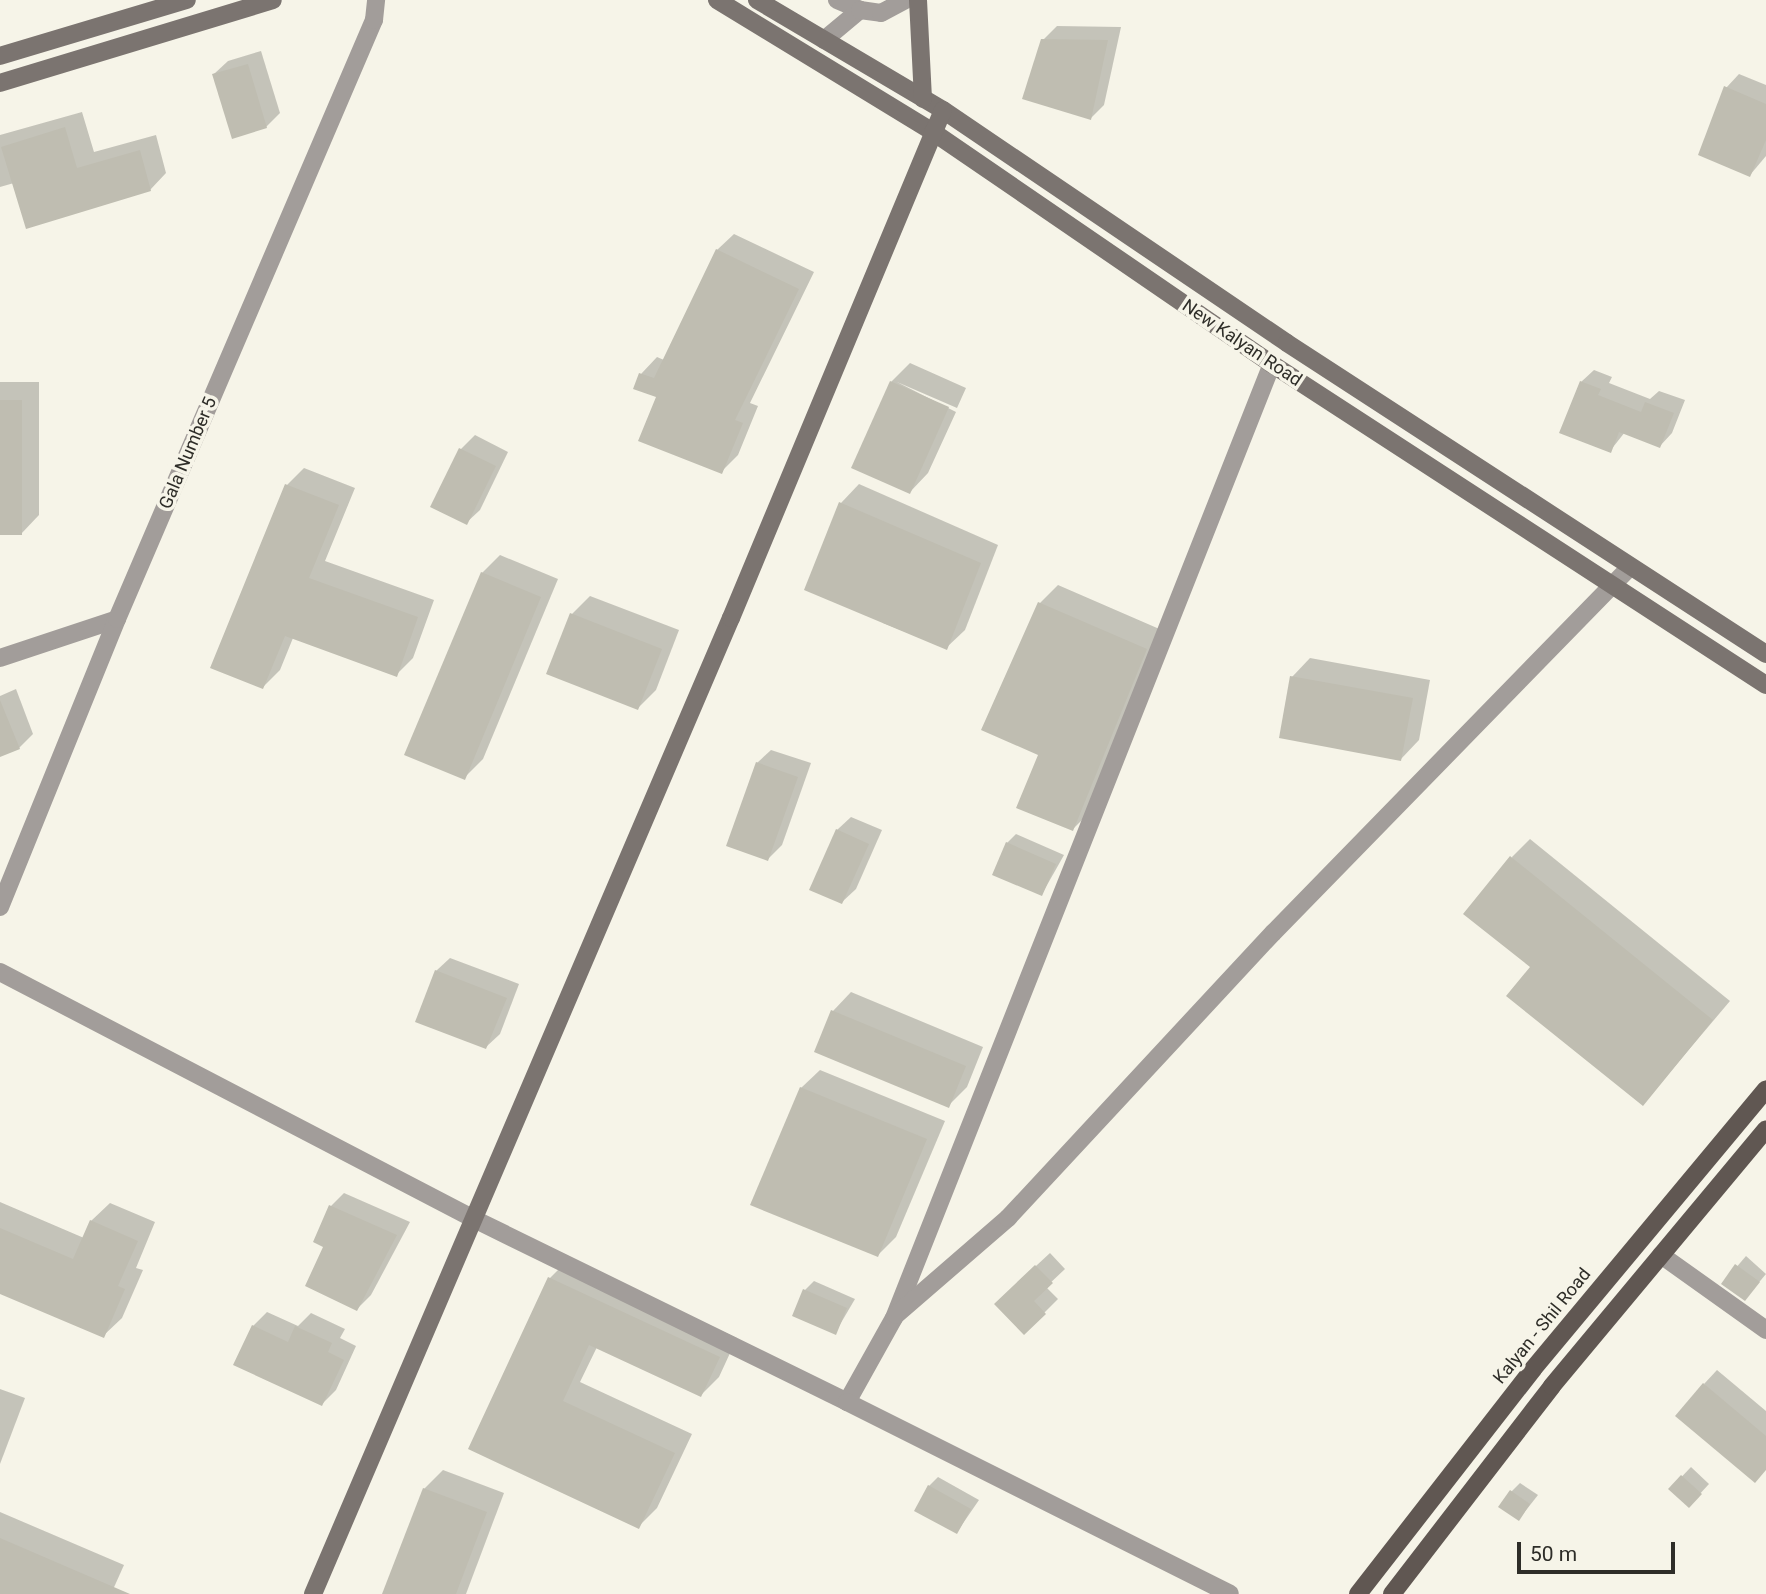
<!DOCTYPE html>
<style>
body{margin:0}
#map{position:relative;width:1766px;height:1594px;overflow:hidden;background:#f6f4e8;font-family:Roboto,sans-serif}
div>[style]{position:absolute}
.shadow>*{inset:0;background:#0003}
.building>*{inset:0;background:#bfbdb1}
.street>*{height:18px;margin:-9px;padding:0 9px;transform-origin:9px;border-radius:9px;background:#a29d9a}
.secondary>*{height:18px;margin:-9px;padding:0 9px;transform-origin:9px;border-radius:9px;background:#7b7470}
.primary>*{height:18px;margin:-9px;padding:0 9px;transform-origin:9px;border-radius:9px;background:#605752}
span{translate:-50% -50%;white-space:nowrap;text-align:center;line-height:1.15;-webkit-text-stroke:7px #f6f4e8;paint-order:stroke}
.street-label{font-size:18px;color:#2e2d28}
.scale{position:absolute;left:1517px;top:1542px;width:158px;height:32px;box-sizing:border-box;border:4px solid #2e2d28;border-top:0;padding-left:9px;font-size:21px;line-height:24px;white-space:nowrap;color:#2e2d28;-webkit-text-stroke:5px #f6f4e8;paint-order:stroke}
</style>
<div id="map">
<div class="shadow">
<i style="clip-path:polygon(1057px 26px,1121px 27px,1104px 105px,1090px 119px,1043px 40px)"></i>
<i style="clip-path:polygon(261px 51px,280px 113px,266px 127px,214px 74px,228px 61px)"></i>
<i style="clip-path:polygon(1739px 74px,1766px 85px,1766px 156px,1750px 175px,1726px 88px)"></i>
<i style="clip-path:polygon(82px 112px,94px 152px,156px 135px,166px 173px,150px 190px,14px 183px,0 187px,0 135px)"></i>
<i style="clip-path:polygon(734px 234px,814px 272px,750px 403px,758px 406px,738px 455px,721px 472px,641px 374px,657px 357px,664px 360px,717px 250px)"></i>
<i style="clip-path:polygon(910px 363px,966px 388px,957px 408px,897px 382px,956px 412px,928px 473px,910px 492px,891px 382px)"></i>
<i style="clip-path:polygon(1594px 370px,1612px 377px,1609px 383px,1650px 399px,1659px 391px,1685px 400px,1672px 433px,1660px 446px,1625px 432px,1610px 451px,1581px 382px)"></i>
<i style="clip-path:polygon(0 382px,39px 382px,39px 515px,21px 534px,0 534px)"></i>
<i style="clip-path:polygon(475px 435px,508px 452px,480px 510px,466px 523px,432px 506px,461px 449px)"></i>
<i style="clip-path:polygon(304px 468px,355px 488px,325px 561px,434px 600px,413px 658px,396px 675px,293px 638px,280px 670px,263px 687px,287px 485px)"></i>
<i style="clip-path:polygon(859px 484px,998px 545px,965px 630px,946px 648px,883px 623px,841px 503px)"></i>
<i style="clip-path:polygon(500px 555px,558px 579px,483px 759px,464px 778px,482px 573px)"></i>
<i style="clip-path:polygon(1058px 585px,1164px 631px,1091px 811px,1073px 829px,1040px 754px,984px 729px,1040px 603px)"></i>
<i style="clip-path:polygon(590px 596px,679px 630px,656px 690px,638px 708px,572px 614px)"></i>
<i style="clip-path:polygon(1310px 658px,1430px 680px,1419px 740px,1401px 759px,1292px 677px)"></i>
<i style="clip-path:polygon(16px 689px,33px 734px,19px 748px,0 755px,0 696px)"></i>
<i style="clip-path:polygon(771px 750px,811px 763px,782px 845px,768px 859px,757px 763px)"></i>
<i style="clip-path:polygon(851px 817px,882px 830px,856px 889px,842px 902px,837px 830px)"></i>
<i style="clip-path:polygon(1016px 834px,1064px 855px,1042px 894px,1007px 843px)"></i>
<i style="clip-path:polygon(1530px 839px,1730px 1001px,1643px 1104px,1532px 967px,1512px 857px)"></i>
<i style="clip-path:polygon(450px 958px,519px 984px,500px 1034px,486px 1047px,436px 971px)"></i>
<i style="clip-path:polygon(851px 992px,983px 1047px,967px 1087px,948px 1106px,816px 1051px,833px 1011px)"></i>
<i style="clip-path:polygon(820px 1070px,945px 1121px,896px 1237px,878px 1255px,801px 1088px)"></i>
<i style="clip-path:polygon(344px 1193px,410px 1222px,371px 1295px,357px 1309px,326px 1246px,331px 1206px)"></i>
<i style="clip-path:polygon(0 1202px,84px 1238px,91px 1221px,110px 1203px,155px 1222px,136px 1268px,143px 1270px,122px 1318px,103px 1336px,0 1292px)"></i>
<i style="clip-path:polygon(1050px 1253px,1065px 1269px,1046px 1287px,1058px 1299px,1024px 1333px,1010px 1290px)"></i>
<i style="clip-path:polygon(1746px 1256px,1766px 1274px,1745px 1299px,1723px 1283px)"></i>
<i style="clip-path:polygon(568px 1260px,737px 1338px,719px 1377px,701px 1395px,597px 1347px,580px 1382px,692px 1434px,657px 1508px,639px 1526px,470px 1448px,550px 1278px)"></i>
<i style="clip-path:polygon(814px 1281px,855px 1299px,835px 1333px,805px 1290px)"></i>
<i style="clip-path:polygon(267px 1312px,298px 1326px,311px 1313px,345px 1329px,340px 1338px,356px 1346px,336px 1390px,322px 1404px,253px 1326px)"></i>
<i style="clip-path:polygon(1717px 1370px,1766px 1411px,1766px 1469px,1704px 1384px)"></i>
<i style="clip-path:polygon(0 1389px,25px 1398px,0 1464px)"></i>
<i style="clip-path:polygon(1691px 1467px,1709px 1484px,1697px 1497px,1670px 1489px)"></i>
<i style="clip-path:polygon(443px 1470px,504px 1493px,466px 1594px,384px 1594px,424px 1489px)"></i>
<i style="clip-path:polygon(938px 1477px,979px 1500px,957px 1532px,929px 1486px)"></i>
<i style="clip-path:polygon(1520px 1483px,1538px 1495px,1519px 1519px,1511px 1492px)"></i>
<i style="clip-path:polygon(0 1512px,124px 1565px,111px 1594px,0 1594px)"></i>
</div>
<div class="building">
<i style="clip-path:polygon(1041px 39px,1108px 40px,1091px 120px,1022px 99px)"></i>
<i style="clip-path:polygon(248px 64px,267px 128px,232px 139px,212px 74px)"></i>
<i style="clip-path:polygon(1724px 86px,1766px 104px,1766px 140px,1750px 177px,1698px 155px)"></i>
<i style="clip-path:polygon(65px 127px,77px 168px,140px 150px,151px 191px,26px 229px,1px 147px)"></i>
<i style="clip-path:polygon(716px 249px,799px 289px,735px 420px,743px 423px,722px 474px,638px 441px,656px 397px,633px 389px,639px 373px,654px 378px)"></i>
<i style="clip-path:polygon(890px 381px,949px 407px,910px 494px,851px 468px)"></i>
<i style="clip-path:polygon(1580px 381px,1601px 389px,1598px 395px,1641px 412px,1645px 402px,1674px 413px,1660px 448px,1619px 432px,1611px 453px,1559px 433px)"></i>
<i style="clip-path:polygon(0 400px,22px 400px,22px 535px,0 535px)"></i>
<i style="clip-path:polygon(459px 448px,496px 466px,467px 525px,430px 507px)"></i>
<i style="clip-path:polygon(285px 484px,339px 505px,309px 578px,418px 617px,397px 677px,285px 636px,263px 689px,210px 668px)"></i>
<i style="clip-path:polygon(839px 502px,981px 563px,947px 650px,804px 590px)"></i>
<i style="clip-path:polygon(481px 572px,541px 597px,465px 780px,404px 755px)"></i>
<i style="clip-path:polygon(1038px 602px,1147px 649px,1073px 831px,1016px 808px,1038px 755px,981px 730px)"></i>
<i style="clip-path:polygon(570px 613px,662px 649px,638px 710px,546px 674px)"></i>
<i style="clip-path:polygon(1290px 676px,1413px 698px,1401px 761px,1279px 738px)"></i>
<i style="clip-path:polygon(0 700px,20px 749px,0 757px)"></i>
<i style="clip-path:polygon(756px 762px,798px 777px,768px 861px,726px 846px)"></i>
<i style="clip-path:polygon(836px 829px,869px 844px,842px 904px,809px 890px)"></i>
<i style="clip-path:polygon(1006px 842px,1056px 864px,1042px 896px,992px 875px)"></i>
<i style="clip-path:polygon(1510px 856px,1713px 1020px,1643px 1106px,1506px 996px,1530px 967px,1463px 914px)"></i>
<i style="clip-path:polygon(435px 970px,507px 998px,486px 1049px,415px 1022px)"></i>
<i style="clip-path:polygon(831px 1010px,966px 1066px,949px 1108px,814px 1052px)"></i>
<i style="clip-path:polygon(800px 1087px,927px 1139px,878px 1257px,750px 1205px)"></i>
<i style="clip-path:polygon(329px 1205px,397px 1235px,357px 1311px,305px 1286px,323px 1247px,313px 1242px)"></i>
<i style="clip-path:polygon(90px 1220px,138px 1241px,118px 1286px,125px 1289px,104px 1338px,0 1294px,0 1228px,73px 1259px)"></i>
<i style="clip-path:polygon(1735px 1264px,1760px 1282px,1745px 1301px,1721px 1284px)"></i>
<i style="clip-path:polygon(1035px 1265px,1053px 1283px,1034px 1301px,1046px 1314px,1024px 1335px,994px 1304px)"></i>
<i style="clip-path:polygon(548px 1277px,720px 1357px,701px 1397px,589px 1345px,563px 1401px,675px 1453px,639px 1529px,468px 1449px)"></i>
<i style="clip-path:polygon(803px 1289px,847px 1308px,836px 1335px,792px 1316px)"></i>
<i style="clip-path:polygon(252px 1325px,288px 1342px,295px 1326px,332px 1343px,328px 1352px,344px 1360px,322px 1406px,233px 1365px)"></i>
<i style="clip-path:polygon(1703px 1383px,1766px 1436px,1766px 1470px,1755px 1483px,1675px 1416px)"></i>
<i style="clip-path:polygon(1681px 1475px,1702px 1494px,1689px 1508px,1668px 1489px)"></i>
<i style="clip-path:polygon(928px 1485px,971px 1509px,957px 1534px,914px 1511px)"></i>
<i style="clip-path:polygon(423px 1488px,487px 1512px,456px 1594px,382px 1594px)"></i>
<i style="clip-path:polygon(1510px 1490px,1530px 1504px,1519px 1521px,1498px 1507px)"></i>
<i style="clip-path:polygon(0 1538px,130px 1594px,0 1594px)"></i>
</div>
<div class="street">
<i style="left:837px;top:0;width:25px;rotate:23deg"></i>
<i style="left:824px;top:40px;width:47px;rotate:-39.8deg"></i>
<i style="left:860px;top:10px;width:21px;rotate:8deg"></i>
<i style="left:881px;top:13px;width:27px;rotate:-28deg"></i>
<i style="left:0;top:658px;width:123px;rotate:-18.4deg"></i>
<i style="left:0;top:907px;width:311px;rotate:-67.9deg"></i>
<i style="left:117px;top:619px;width:652px;rotate:-66.78deg"></i>
<i style="left:374px;top:20px;width:20px;rotate:-84deg"></i>
<i style="left:0;top:972px;width:534px;rotate:27.52deg"></i>
<i style="left:474px;top:1219px;width:415px;rotate:26.1deg"></i>
<i style="left:847px;top:1402px;width:96px;rotate:-60.8deg"></i>
<i style="left:894px;top:1318px;width:1026px;rotate:-68.39deg"></i>
<i style="left:1661px;top:1255px;width:129px;rotate:35.5deg"></i>
<i style="left:896px;top:1315px;width:148px;rotate:-40.9deg"></i>
<i style="left:1008px;top:1218px;width:389px;rotate:-47.1deg"></i>
<i style="left:1273px;top:933px;width:511px;rotate:-45.71deg"></i>
<i style="left:847px;top:1402px;width:428px;rotate:26.6deg"></i>
</div>
<div class="secondary">
<i style="left:717px;top:0;width:253px;rotate:31.4deg"></i>
<i style="left:933px;top:132px;width:411px;rotate:34.4deg"></i>
<i style="left:1272px;top:364px;width:589px;rotate:33.02deg"></i>
<i style="left:757px;top:0;width:216px;rotate:30.6deg"></i>
<i style="left:943px;top:110px;width:415px;rotate:34.1deg"></i>
<i style="left:1287px;top:343px;width:571px;rotate:32.99deg"></i>
<i style="left:918px;top:0;width:99px;rotate:87.1deg"></i>
<i style="left:0;top:56px;width:195px;rotate:-16.7deg"></i>
<i style="left:0;top:83px;width:285px;rotate:-16.9deg"></i>
<i style="left:313px;top:1594px;width:1062px;rotate:-66.82deg"></i>
<i style="left:731px;top:618px;width:550px;rotate:-67.35deg"></i>
</div>
<div class="primary">
<i style="left:1358px;top:1594px;width:285px;rotate:-52.1deg"></i>
<i style="left:1533px;top:1369px;width:364px;rotate:-50.2deg"></i>
<i style="left:1392px;top:1594px;width:262px;rotate:-52.4deg"></i>
<i style="left:1552px;top:1386px;width:334px;rotate:-50.2deg"></i>
</div>
<div class="street-label">
<span style="left:1242px;top:343px;rotate:34deg">New Kalyan Road</span>
<span style="left:188px;top:453px;rotate:-67deg">Gala Number 5</span>
<span style="left:1542px;top:1326px;rotate:-51deg">Kalyan - Shil Road</span>
</div>
<div class="scale">50 m</div>
</div>
